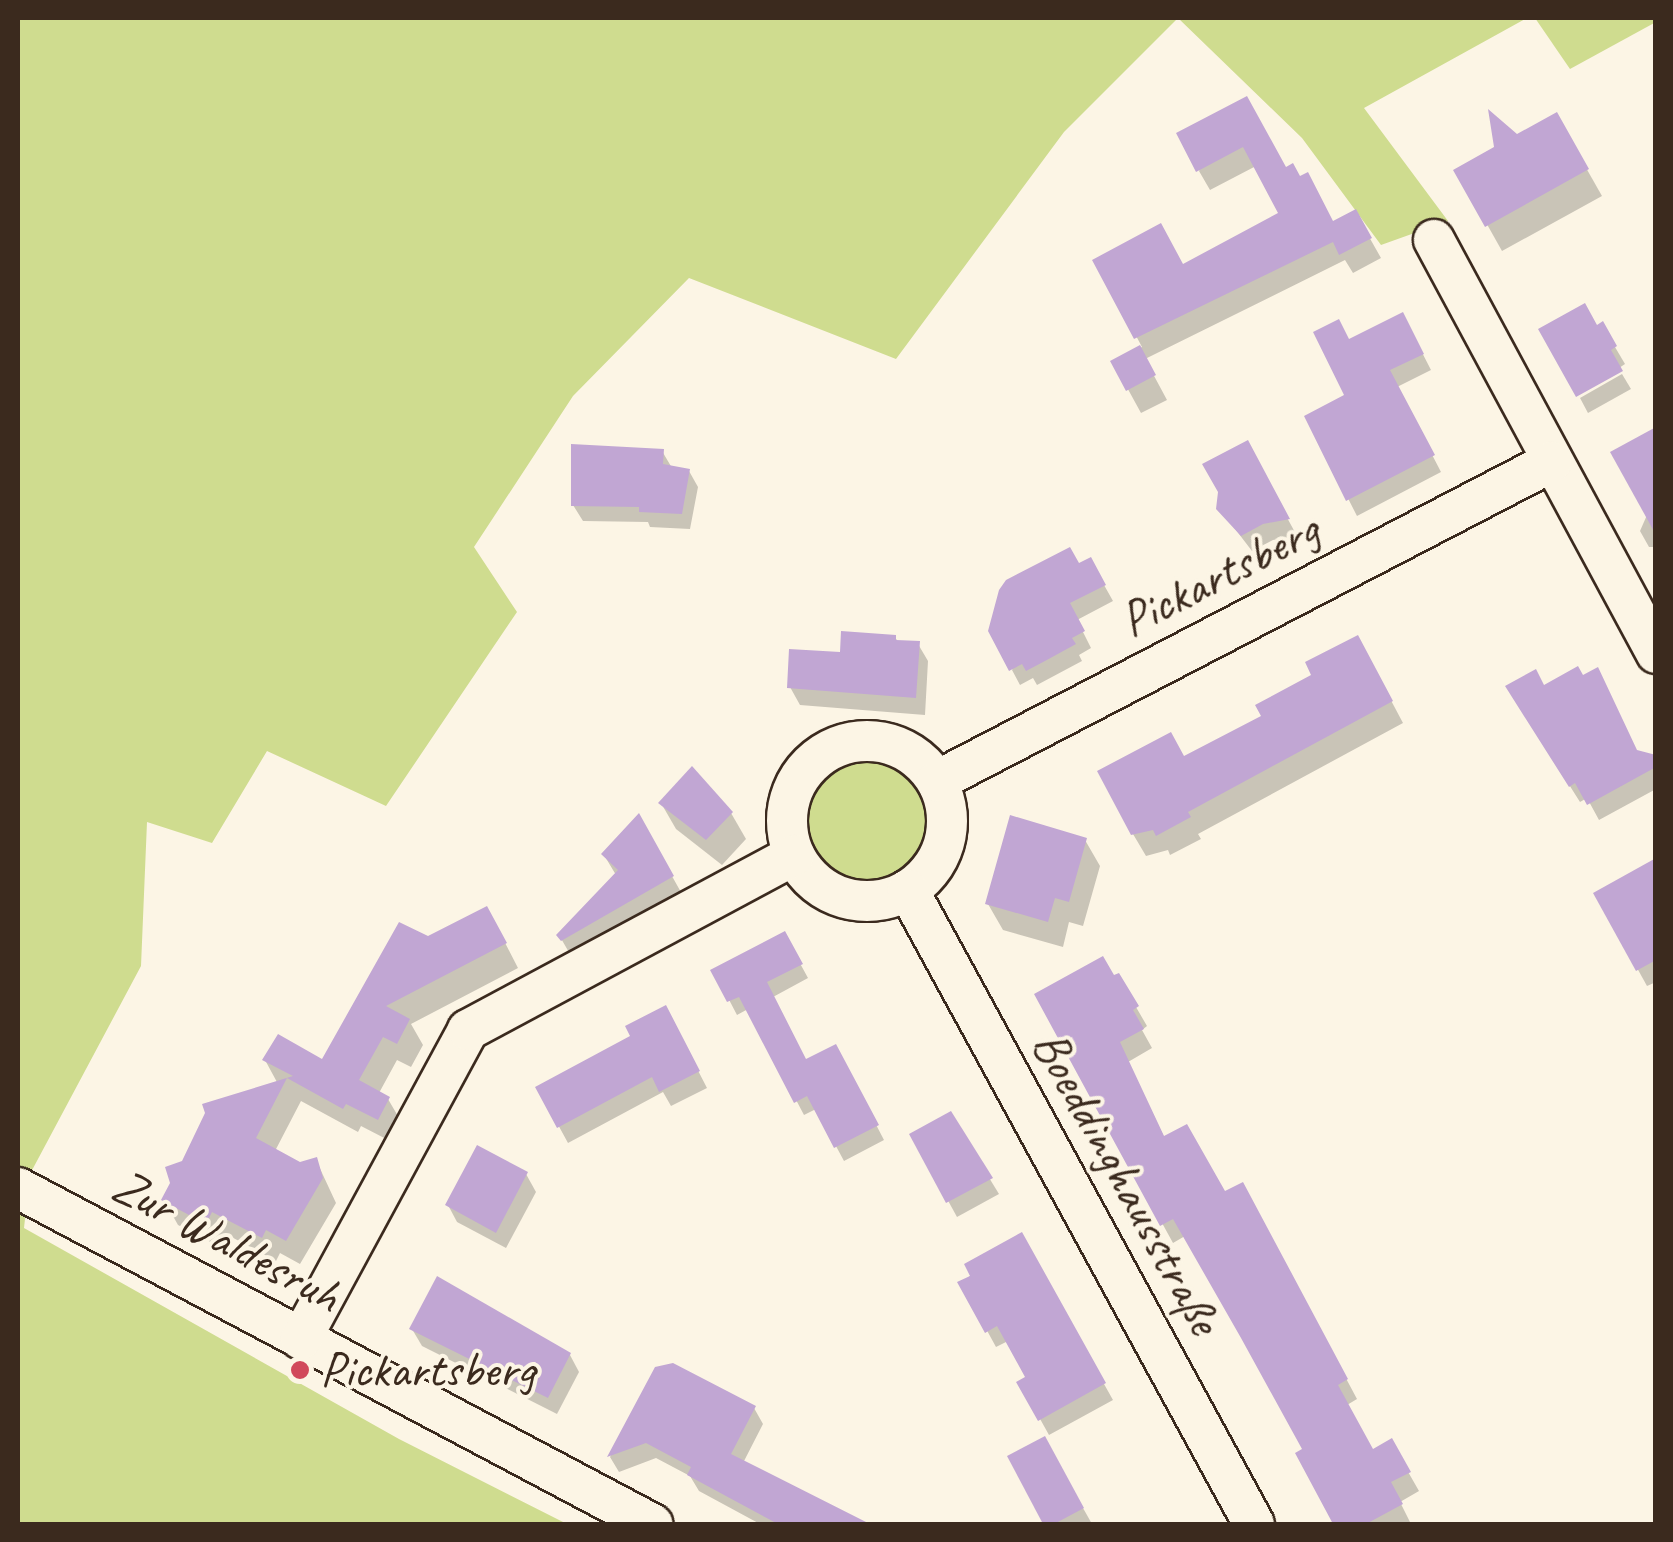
<!DOCTYPE html>
<meta charset="utf-8">
<style>
body{margin:0}
#map{position:relative;width:1673px;height:1542px;overflow:hidden;background:#fcf5e5;font-family:Caveat,sans-serif}
div>[style]{position:absolute}
.green>*{inset:0;background:#cfdc8f}
.round{border-radius:50%}
.shadow>*{inset:0;background:#0003}
.building>*{inset:0;background:#c1a6d3}
.roads{filter:drop-shadow(2px 0 #3b2a1e) drop-shadow(-2px 0 #3b2a1e) drop-shadow(0 2px #3b2a1e) drop-shadow(0 -2px #3b2a1e)}
.minor>*{height:40px;margin:-20px;padding:0 20px;transform-origin:20px;border-radius:20px;background:#fcf5e5}
.minor>.ring{margin:-20px;padding:0;box-sizing:content-box;background:none;border:40px solid #fcf5e5;border-radius:50%}
.dots>*{width:28px;height:28px;translate:-50% -50%;box-sizing:border-box;border:5px solid #fcf5e5;border-radius:50%}
span{translate:-50% -50%;white-space:nowrap;text-align:center;line-height:1.15;-webkit-text-stroke:8px #fcf5e5;paint-order:stroke}
.street-label{font-size:50px;color:#3b2a1e}
.poi-label{font-size:50px;color:#3b2a1e}
.left{translate:0 -50%;text-align:left}
.frame{position:absolute;inset:0;border:20px solid #3b2a1e;pointer-events:none}
</style>
<div id="map">
<div class="green">
<i style="clip-path:polygon(18px 18px,1527px 18px,1364px 108px,1448px 221px,1381px 245px,1302px 138px,1178px 18px,1064px 132px,896px 359px,689px 278px,573px 396px,474px 547px,517px 612px,386px 806px,267px 751px,212px 843px,147px 822px,141px 966px,30px 1174px,24px 1228px,399px 1439px,567px 1524px,18px 1524px)"></i>
<i style="clip-path:polygon(1535px 18px,1655px 18px,1656px 22px,1570px 69px)"></i>
<i class="round" style="left:804px;top:758px;width:126px;height:126px"></i>
</div>
<div class="shadow">
<i style="clip-path:polygon(1241px 102px,1286px 170px,1333px 224px,1355px 212px,1381px 258px,1353px 273px,1345px 260px,1145px 359px,1167px 400px,1141px 413px,1113px 362px,1142px 347px,1096px 261px,1183px 267px,1281px 215px,1256px 166px,1210px 190px,1199px 171px)"></i>
<i style="clip-path:polygon(1556px 115px,1602px 196px,1502px 251px,1457px 171px)"></i>
<i style="clip-path:polygon(1602px 325px,1625px 364px,1619px 368px,1596px 328px)"></i>
<i style="clip-path:polygon(1411px 331px,1431px 370px,1397px 387px,1441px 472px,1357px 516px,1307px 418px,1348px 396px)"></i>
<i style="clip-path:polygon(1622px 374px,1631px 389px,1588px 413px,1580px 398px)"></i>
<i style="clip-path:polygon(1656px 430px,1656px 547px,1649px 547px,1640px 531px,1647px 515px)"></i>
<i style="clip-path:polygon(1247px 444px,1297px 536px,1273px 540px,1252px 551px,1219px 508px)"></i>
<i style="clip-path:polygon(662px 451px,672px 468px,689px 471px,698px 487px,690px 529px,650px 527px,648px 522px,583px 521px,573px 505px)"></i>
<i style="clip-path:polygon(1090px 560px,1113px 601px,1077px 620px,1091px 648px,1079px 655px,1082px 661px,1037px 685px,1033px 678px,1020px 685px,1012px 670px,1079px 566px)"></i>
<i style="clip-path:polygon(895px 637px,898px 642px,918px 644px,928px 661px,925px 715px,800px 705px,790px 687px,842px 655px)"></i>
<i style="clip-path:polygon(1369px 659px,1403px 723px,1198px 834px,1201px 839px,1170px 855px,1168px 850px,1146px 856px,1133px 834px,1184px 759px)"></i>
<i style="clip-path:polygon(1543px 688px,1638px 753px,1656px 758px,1656px 789px,1599px 820px,1587px 798px,1580px 802px,1518px 704px)"></i>
<i style="clip-path:polygon(661px 803px,731px 813px,746px 839px,722px 865px,676px 829px)"></i>
<i style="clip-path:polygon(639px 817px,687px 903px,574px 961px,559px 935px,616px 875px,604px 855px)"></i>
<i style="clip-path:polygon(1085px 840px,1100px 866px,1083px 926px,1069px 922px,1063px 947px,1003px 930px,988px 904px)"></i>
<i style="clip-path:polygon(1656px 861px,1656px 982px,1647px 986px,1596px 894px)"></i>
<i style="clip-path:polygon(500px 933px,518px 968px,411px 1024px,423px 1045px,411px 1067px,397px 1060px,379px 1093px,388px 1099px,402px 1123px,392px 1142px,361px 1126px,358px 1132px,301px 1101px,275px 1151px,300px 1165px,316px 1160px,336px 1203px,300px 1264px,280px 1253px,276px 1261px,226px 1234px,220px 1247px,178px 1225px,164px 1200px,183px 1163px,278px 1084px,265px 1060px,323px 1062px,428px 939px)"></i>
<i style="clip-path:polygon(784px 934px,808px 978px,773px 997px,806px 1062px,843px 1061px,884px 1140px,844px 1161px,816px 1109px,804px 1115px,748px 1009px,737px 1015px,714px 971px)"></i>
<i style="clip-path:polygon(1118px 976px,1147px 1026px,1142px 1030px,1152px 1048px,1128px 1062px,1165px 1139px,1224px 1194px,1253px 1204px,1357px 1399px,1347px 1405px,1372px 1452px,1391px 1442px,1419px 1491px,1400px 1502px,1411px 1524px,1335px 1524px,1298px 1454px,1306px 1450px,1185px 1236px,1173px 1243px,1037px 995px)"></i>
<i style="clip-path:polygon(674px 1024px,707px 1088px,671px 1106px,663px 1092px,568px 1143px,538px 1088px)"></i>
<i style="clip-path:polygon(950px 1114px,999px 1194px,957px 1217px,912px 1135px)"></i>
<i style="clip-path:polygon(526px 1174px,536px 1192px,506px 1248px,457px 1222px,448px 1205px)"></i>
<i style="clip-path:polygon(1021px 1236px,1113px 1400px,1049px 1435px,1020px 1383px,1028px 1378px,1008px 1341px,996px 1347px,961px 1283px)"></i>
<i style="clip-path:polygon(412px 1329px,570px 1355px,579px 1372px,557px 1414px,422px 1346px)"></i>
<i style="clip-path:polygon(657px 1370px,754px 1408px,763px 1424px,743px 1463px,833px 1509px,842px 1524px,760px 1524px,699px 1491px,690px 1476px,656px 1458px,619px 1472px,610px 1457px)"></i>
<i style="clip-path:polygon(1044px 1439px,1092px 1524px,1046px 1524px,1010px 1457px)"></i>
</div>
<div class="building">
<i style="clip-path:polygon(1247px 96px,1286px 167px,1293px 163px,1300px 176px,1308px 172px,1333px 221px,1356px 209px,1372px 238px,1339px 255px,1333px 242px,1134px 339px,1092px 260px,1161px 223px,1183px 264px,1278px 213px,1243px 147px,1196px 172px,1176px 133px)"></i>
<i style="clip-path:polygon(1488px 109px,1517px 134px,1557px 112px,1589px 169px,1485px 227px,1453px 170px,1494px 147px)"></i>
<i style="clip-path:polygon(1585px 303px,1597px 325px,1603px 321px,1617px 346px,1611px 350px,1623px 371px,1576px 397px,1538px 329px)"></i>
<i style="clip-path:polygon(1403px 312px,1424px 354px,1390px 370px,1435px 455px,1346px 501px,1304px 416px,1344px 395px,1313px 332px,1339px 319px,1349px 339px)"></i>
<i style="clip-path:polygon(1140px 345px,1156px 375px,1126px 391px,1110px 361px)"></i>
<i style="clip-path:polygon(1656px 427px,1656px 535px,1610px 452px)"></i>
<i style="clip-path:polygon(1248px 440px,1290px 519px,1263px 524px,1241px 536px,1216px 509px,1218px 492px,1202px 464px)"></i>
<i style="clip-path:polygon(571px 444px,664px 449px,663px 464px,690px 469px,682px 514px,639px 512px,639px 507px,571px 506px)"></i>
<i style="clip-path:polygon(1070px 547px,1079px 563px,1091px 557px,1106px 585px,1070px 603px,1085px 631px,1072px 638px,1076px 644px,1045px 661px,1026px 671px,1022px 664px,1009px 671px,988px 631px,999px 590px,1006px 580px)"></i>
<i style="clip-path:polygon(841px 631px,896px 635px,896px 640px,920px 641px,916px 698px,787px 688px,789px 649px,840px 652px)"></i>
<i style="clip-path:polygon(1358px 635px,1393px 701px,1188px 812px,1191px 817px,1156px 836px,1153px 830px,1131px 835px,1097px 771px,1171px 732px,1184px 756px,1261px 716px,1255px 705px,1311px 675px,1305px 662px)"></i>
<i style="clip-path:polygon(1578px 666px,1583px 675px,1598px 667px,1637px 750px,1656px 755px,1656px 767px,1587px 805px,1575px 783px,1569px 787px,1505px 686px,1536px 669px,1544px 685px)"></i>
<i style="clip-path:polygon(692px 766px,733px 812px,706px 840px,658px 803px)"></i>
<i style="clip-path:polygon(639px 813px,674px 876px,561px 941px,556px 935px,618px 870px,601px 854px)"></i>
<i style="clip-path:polygon(1010px 815px,1087px 838px,1069px 902px,1055px 898px,1048px 922px,985px 904px)"></i>
<i style="clip-path:polygon(1656px 858px,1656px 960px,1636px 971px,1593px 893px)"></i>
<i style="clip-path:polygon(487px 906px,507px 943px,386px 1006px,410px 1019px,397px 1044px,383px 1037px,359px 1080px,390px 1097px,378px 1120px,346px 1104px,343px 1109px,287px 1078px,256px 1138px,300px 1162px,317px 1157px,323px 1178px,286px 1241px,266px 1230px,262px 1238px,212px 1212px,206px 1224px,161px 1200px,170px 1183px,165px 1167px,182px 1161px,205px 1113px,202px 1104px,293px 1076px,262px 1060px,278px 1034px,322px 1059px,399px 922px,428px 936px)"></i>
<i style="clip-path:polygon(785px 931px,803px 964px,767px 982px,806px 1059px,836px 1044px,879px 1125px,834px 1148px,807px 1096px,794px 1103px,739px 997px,727px 1002px,710px 970px)"></i>
<i style="clip-path:polygon(1103px 956px,1114px 975px,1119px 973px,1139px 1006px,1133px 1010px,1144px 1029px,1120px 1042px,1164px 1136px,1187px 1124px,1225px 1191px,1243px 1182px,1348px 1379px,1338px 1385px,1373px 1449px,1392px 1438px,1411px 1472px,1391px 1482px,1403px 1504px,1366px 1524px,1333px 1524px,1295px 1453px,1302px 1449px,1241px 1338px,1173px 1219px,1160px 1226px,1034px 994px)"></i>
<i style="clip-path:polygon(666px 1005px,700px 1071px,659px 1092px,652px 1077px,557px 1128px,535px 1087px,630px 1036px,625px 1026px)"></i>
<i style="clip-path:polygon(951px 1111px,993px 1178px,946px 1203px,909px 1134px)"></i>
<i style="clip-path:polygon(477px 1145px,528px 1172px,496px 1233px,445px 1205px)"></i>
<i style="clip-path:polygon(1022px 1232px,1106px 1383px,1038px 1421px,1016px 1382px,1025px 1377px,997px 1326px,985px 1333px,957px 1282px,970px 1276px,964px 1264px)"></i>
<i style="clip-path:polygon(437px 1276px,571px 1353px,548px 1398px,409px 1329px)"></i>
<i style="clip-path:polygon(673px 1363px,756px 1406px,731px 1454px,870px 1524px,778px 1524px,687px 1475px,691px 1467px,646px 1443px,607px 1457px,655px 1367px)"></i>
<i style="clip-path:polygon(1045px 1436px,1084px 1508px,1054px 1524px,1043px 1524px,1007px 1456px)"></i>
</div>
<div class="roads">
<div class="minor">
<i style="left:1434px;top:240px;width:469px;rotate:61.7deg"></i>
<i class="ring" style="left:787px;top:741px;width:120px;height:120px"></i>
<i style="left:937px;top:781px;width:692px;rotate:-27.45deg"></i>
<i style="left:908px;top:890px;width:722px;rotate:61.38deg"></i>
<i style="left:18px;top:1188px;width:718px;rotate:27.92deg"></i>
<i style="left:301px;top:1339px;width:351px;rotate:-61.6deg"></i>
<i style="left:468px;top:1030px;width:370px;rotate:-28.2deg"></i>
</div>
</div>
<div class="dots">
<i style="left:300px;top:1370px;background:#d1495b"></i>
</div>
<div class="street-label">
<span style="left:1219px;top:575px;rotate:-27deg">Pickartsberg</span>
<span style="left:1127px;top:1182px;rotate:61deg">Boeddinghausstraße</span>
<span style="left:227px;top:1240px;rotate:28deg">Zur Waldesruh</span>
</div>
<div class="poi-label">
<span class="left" style="left:320px;top:1370px">Pickartsberg</span>
</div>
<div class="frame"></div>
</div>
